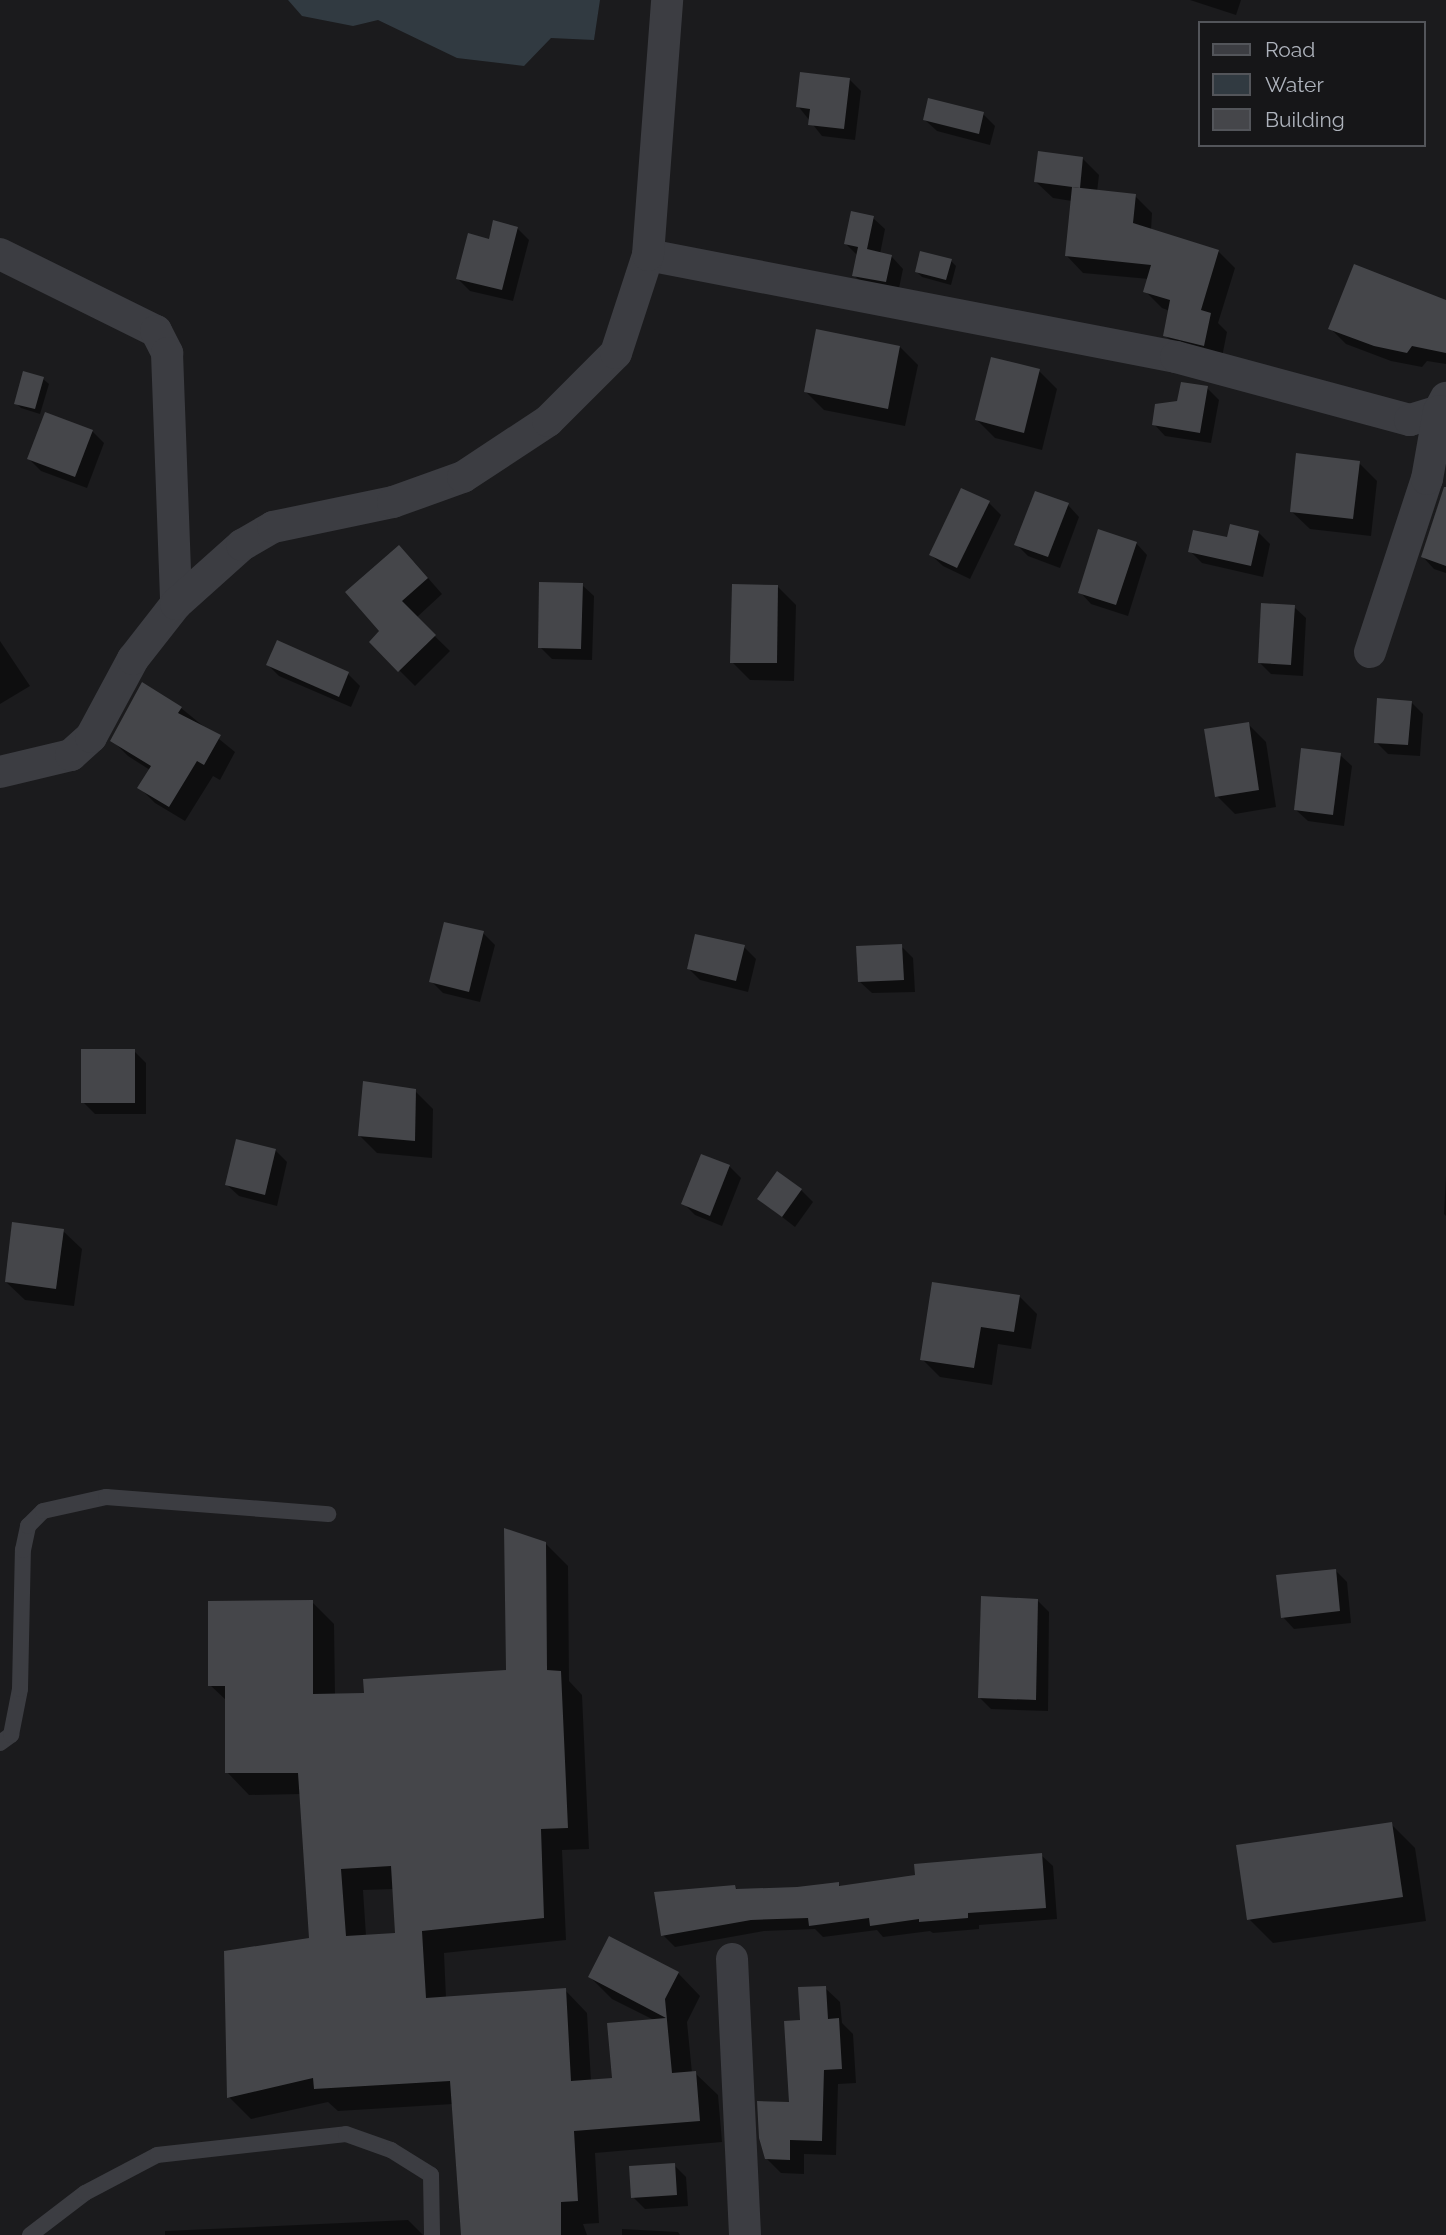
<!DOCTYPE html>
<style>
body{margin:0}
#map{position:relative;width:1446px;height:2235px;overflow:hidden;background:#1b1b1d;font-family:Raleway,sans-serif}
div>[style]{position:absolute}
.water>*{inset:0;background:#313a41}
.shadow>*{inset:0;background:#0007}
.building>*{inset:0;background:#45464a}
.service>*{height:16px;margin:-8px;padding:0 8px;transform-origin:8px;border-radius:8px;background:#3c3d42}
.minor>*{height:32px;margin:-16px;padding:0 16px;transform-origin:16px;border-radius:16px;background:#3c3d42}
span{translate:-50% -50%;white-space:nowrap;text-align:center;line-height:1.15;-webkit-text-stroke:7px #161618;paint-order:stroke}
.legend{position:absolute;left:1198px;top:21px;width:228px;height:126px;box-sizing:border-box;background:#161618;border:2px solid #53555a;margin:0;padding:9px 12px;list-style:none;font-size:21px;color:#aeb3bc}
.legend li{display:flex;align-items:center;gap:14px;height:35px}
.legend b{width:35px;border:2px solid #53555a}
</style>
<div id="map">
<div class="water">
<i style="clip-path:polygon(288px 0,600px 0,594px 40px,551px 38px,524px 66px,457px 58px,378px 20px,353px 26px,302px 16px)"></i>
</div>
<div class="shadow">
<i style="clip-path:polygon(1190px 0,1241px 0,1236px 15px)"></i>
<i style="clip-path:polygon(849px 79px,861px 91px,855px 140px,822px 136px,798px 106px)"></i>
<i style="clip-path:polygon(983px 114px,995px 126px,990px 145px,937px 131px,925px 120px)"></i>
<i style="clip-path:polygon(1083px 159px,1099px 175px,1097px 192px,1135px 196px,1152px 213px,1151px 230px,1218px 251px,1235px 268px,1218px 323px,1227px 332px,1221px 362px,1182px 352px,1165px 335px,1170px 311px,1162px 308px,1145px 291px,1149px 279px,1083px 273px,1066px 255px,1072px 201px,1053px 198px,1036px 182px)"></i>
<i style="clip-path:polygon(873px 218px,885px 229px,880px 254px,892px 257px,903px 269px,898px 293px,866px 287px,854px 275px,858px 256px,846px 244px)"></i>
<i style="clip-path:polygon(517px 228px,529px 240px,513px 301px,470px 291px,458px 279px,490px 241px)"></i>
<i style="clip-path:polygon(951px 261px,956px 266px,951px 285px,922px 277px,917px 272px)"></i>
<i style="clip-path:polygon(1446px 301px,1446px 364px,1427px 361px,1422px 367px,1391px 361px,1346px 344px,1331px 329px)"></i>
<i style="clip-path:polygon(900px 347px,918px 365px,905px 426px,824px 410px,806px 392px)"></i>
<i style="clip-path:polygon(1039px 371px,1057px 389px,1042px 450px,995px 438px,977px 420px)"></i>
<i style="clip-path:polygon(43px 379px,49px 384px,40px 414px,21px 408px,16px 403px)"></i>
<i style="clip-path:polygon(1207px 388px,1219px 400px,1211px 443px,1165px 436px,1154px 424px,1179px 403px)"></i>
<i style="clip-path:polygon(92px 431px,104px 443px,87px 488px,41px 471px,29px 459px)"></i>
<i style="clip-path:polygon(1359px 463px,1377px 481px,1371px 536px,1310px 529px,1291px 511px)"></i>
<i style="clip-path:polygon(989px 503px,1001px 515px,970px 579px,943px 566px,931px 555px)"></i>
<i style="clip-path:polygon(1068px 505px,1079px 517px,1060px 568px,1028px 556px,1016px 544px)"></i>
<i style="clip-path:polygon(1446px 519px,1446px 573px,1434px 569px,1423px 557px)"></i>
<i style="clip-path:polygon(1258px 532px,1270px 544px,1263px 577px,1202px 563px,1190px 551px)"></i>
<i style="clip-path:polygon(1136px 543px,1147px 555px,1128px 616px,1091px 604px,1080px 592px)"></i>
<i style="clip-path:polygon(414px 562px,442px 594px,416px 618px,450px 651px,415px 686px,371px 642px,382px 631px)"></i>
<i style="clip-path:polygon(582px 585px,594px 596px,592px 660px,552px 659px,540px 647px)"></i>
<i style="clip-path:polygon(778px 587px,796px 605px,794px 681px,750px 680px,732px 662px)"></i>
<i style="clip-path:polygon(1294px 607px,1306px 618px,1303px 676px,1271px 674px,1259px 662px)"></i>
<i style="clip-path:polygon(0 641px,30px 686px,0 704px)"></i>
<i style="clip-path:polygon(268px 665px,348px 674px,360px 686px,351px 707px,279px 676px)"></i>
<i style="clip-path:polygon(1411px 702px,1423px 714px,1420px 756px,1388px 754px,1376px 742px)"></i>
<i style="clip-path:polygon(181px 708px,235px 752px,220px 780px,213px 776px,185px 821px,155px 803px,140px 788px,150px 770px,128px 756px,112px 740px)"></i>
<i style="clip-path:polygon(1248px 724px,1266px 742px,1276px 807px,1235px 814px,1217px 796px)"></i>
<i style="clip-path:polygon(1340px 755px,1352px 766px,1344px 826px,1308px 821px,1296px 810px)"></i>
<i style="clip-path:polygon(483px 933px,495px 945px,480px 1002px,443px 993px,431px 981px)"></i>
<i style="clip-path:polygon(901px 946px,913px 958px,915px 992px,872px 993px,860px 982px)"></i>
<i style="clip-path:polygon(744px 947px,756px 959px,748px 992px,700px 980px,689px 969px)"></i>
<i style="clip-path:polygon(134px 1051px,146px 1063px,146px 1114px,95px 1114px,83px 1102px)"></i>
<i style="clip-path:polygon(415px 1091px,433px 1109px,432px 1158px,377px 1153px,359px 1135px)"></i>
<i style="clip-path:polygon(275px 1150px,287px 1162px,277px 1206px,239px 1196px,227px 1185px)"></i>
<i style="clip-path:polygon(729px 1166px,741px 1178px,722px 1226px,695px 1215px,683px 1203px)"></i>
<i style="clip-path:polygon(1446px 1176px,1446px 1216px,1444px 1214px)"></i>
<i style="clip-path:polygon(801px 1190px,813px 1202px,795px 1227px,759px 1199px)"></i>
<i style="clip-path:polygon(63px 1231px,82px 1249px,74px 1306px,25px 1300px,6px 1282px)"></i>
<i style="clip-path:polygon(1019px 1296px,1037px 1314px,1031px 1349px,998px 1344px,992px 1385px,940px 1377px,922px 1359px)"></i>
<i style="clip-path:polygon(evenodd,545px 1543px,568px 1566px,569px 1681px,582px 1695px,589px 1849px,562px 1850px,566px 1940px,444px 1953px,446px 1998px,565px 1990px,587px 2013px,591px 2081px,614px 2079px,654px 2020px,612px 1999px,590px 1977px,678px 1973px,700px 1996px,687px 2022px,692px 2073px,695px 2073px,718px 2095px,722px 2142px,595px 2153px,599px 2223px,583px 2224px,587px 2235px,462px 2235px,453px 2104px,338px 2111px,328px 2102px,251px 2119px,229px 2097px,311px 1939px,301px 1794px,249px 1795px,227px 1772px,227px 1701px,210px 1685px,312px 1602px,334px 1624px,335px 1695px,366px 1695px,507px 1672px,545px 1543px,394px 1889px,397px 1934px,366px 1936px,363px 1890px,394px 1889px)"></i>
<i style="clip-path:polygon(1335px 1570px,1347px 1582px,1351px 1623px,1294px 1629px,1283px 1617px)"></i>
<i style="clip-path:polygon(1037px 1600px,1049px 1612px,1048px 1711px,991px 1709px,979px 1697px)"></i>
<i style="clip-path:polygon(1391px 1824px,1415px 1848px,1426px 1921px,1273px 1943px,1249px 1919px)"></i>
<i style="clip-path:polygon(1041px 1855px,1053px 1866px,1057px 1919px,979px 1925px,979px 1929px,933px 1933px,930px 1931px,883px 1937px,877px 1930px,823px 1937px,815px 1929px,764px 1931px,675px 1947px,663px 1935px,735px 1887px,738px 1890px,797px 1889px,838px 1884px,842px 1888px)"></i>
<i style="clip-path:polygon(825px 1988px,840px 2002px,842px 2023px,853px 2034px,856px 2083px,838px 2084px,836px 2155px,804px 2154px,804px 2174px,781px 2173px,766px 2158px,791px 2104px,802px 2022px)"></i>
<i style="clip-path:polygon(674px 2165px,686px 2177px,688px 2206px,645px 2209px,633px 2197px)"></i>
<i style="clip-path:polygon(408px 2220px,423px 2235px,165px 2235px,165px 2231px)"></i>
<i style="clip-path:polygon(622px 2229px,678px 2232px,680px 2235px,622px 2235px)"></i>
</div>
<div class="building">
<i style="clip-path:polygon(800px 72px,850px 78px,844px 129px,808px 125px,810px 109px,796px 107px)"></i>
<i style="clip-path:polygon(928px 98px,984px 112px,979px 134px,923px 120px)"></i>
<i style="clip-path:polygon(1038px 151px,1083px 157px,1080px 188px,1034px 182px)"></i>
<i style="clip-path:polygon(1072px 187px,1136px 194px,1133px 223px,1219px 250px,1201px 310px,1211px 313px,1204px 346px,1163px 336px,1170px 300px,1143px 292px,1151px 265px,1065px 256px)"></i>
<i style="clip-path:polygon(851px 211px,874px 216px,867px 249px,892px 255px,886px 282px,852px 276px,858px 247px,844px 244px)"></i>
<i style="clip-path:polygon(493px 220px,518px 227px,502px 290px,456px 279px,468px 233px,489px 239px)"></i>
<i style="clip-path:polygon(920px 251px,952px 259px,946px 280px,915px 272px)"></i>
<i style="clip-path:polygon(1354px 264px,1446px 300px,1446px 353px,1412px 346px,1407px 353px,1374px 346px,1328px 329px)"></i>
<i style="clip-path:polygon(816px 329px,900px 346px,888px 409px,804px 392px)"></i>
<i style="clip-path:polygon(991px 357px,1040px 369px,1024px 433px,975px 420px)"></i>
<i style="clip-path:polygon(23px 371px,44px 377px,35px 409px,14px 404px)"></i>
<i style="clip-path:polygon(1181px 382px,1208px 386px,1200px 433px,1152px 425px,1155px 404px,1177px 401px)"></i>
<i style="clip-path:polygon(45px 412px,93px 430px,75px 477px,27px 459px)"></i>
<i style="clip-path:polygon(1296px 453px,1360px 461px,1353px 519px,1290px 512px)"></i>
<i style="clip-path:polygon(1444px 487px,1446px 487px,1446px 566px,1421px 557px)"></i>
<i style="clip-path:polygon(961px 488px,990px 501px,957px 568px,929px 555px)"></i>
<i style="clip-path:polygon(1035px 491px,1069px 503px,1048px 557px,1014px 545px)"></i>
<i style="clip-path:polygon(1230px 524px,1259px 531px,1251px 566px,1188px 552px,1193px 530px,1227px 537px)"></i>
<i style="clip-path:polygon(1098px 529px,1137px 542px,1116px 605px,1078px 593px)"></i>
<i style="clip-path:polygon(399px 545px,428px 578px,402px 601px,436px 635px,398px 672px,369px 642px,379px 631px,345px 592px)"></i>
<i style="clip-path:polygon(539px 582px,583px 583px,581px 649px,538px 648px)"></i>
<i style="clip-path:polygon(732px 584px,778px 585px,777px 663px,730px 663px)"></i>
<i style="clip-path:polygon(1261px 603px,1295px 605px,1291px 665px,1258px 663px)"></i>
<i style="clip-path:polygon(277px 640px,349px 672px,339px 697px,266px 665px)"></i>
<i style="clip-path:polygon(142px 682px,182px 707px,178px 713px,221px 735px,204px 765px,197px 761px,169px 807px,137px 788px,151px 766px,110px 741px)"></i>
<i style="clip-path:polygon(1377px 698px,1412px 701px,1408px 745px,1374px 743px)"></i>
<i style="clip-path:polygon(1249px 722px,1259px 790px,1215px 797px,1204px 729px)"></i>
<i style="clip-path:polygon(1301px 748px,1341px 753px,1333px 815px,1294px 810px)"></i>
<i style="clip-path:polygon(444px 922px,484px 931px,469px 992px,429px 982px)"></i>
<i style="clip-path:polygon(695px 934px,745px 945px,736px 981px,687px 969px)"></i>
<i style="clip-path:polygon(902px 944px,904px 980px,858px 982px,856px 946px)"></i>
<i style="clip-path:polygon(81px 1049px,135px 1049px,135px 1103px,81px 1103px)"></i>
<i style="clip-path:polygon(363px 1081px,416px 1089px,415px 1141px,358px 1136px)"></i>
<i style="clip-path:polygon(236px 1139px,276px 1149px,265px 1195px,225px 1185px)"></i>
<i style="clip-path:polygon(701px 1154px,730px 1165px,710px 1216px,681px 1204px)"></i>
<i style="clip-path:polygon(777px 1171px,802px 1189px,782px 1217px,757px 1199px)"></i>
<i style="clip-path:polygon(12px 1222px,64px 1229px,56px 1289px,5px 1282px)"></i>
<i style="clip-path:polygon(932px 1282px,1020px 1295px,1014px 1332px,981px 1327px,974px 1368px,920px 1360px)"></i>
<i style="clip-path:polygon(evenodd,504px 1528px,546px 1542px,547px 1670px,561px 1671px,568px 1828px,541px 1829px,544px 1918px,422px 1931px,426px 1998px,566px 1988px,571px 2081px,612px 2078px,607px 2023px,666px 2018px,588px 1977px,609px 1936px,679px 1972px,665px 1999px,672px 2073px,696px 2071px,700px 2121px,574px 2131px,578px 2201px,561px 2202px,561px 2235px,461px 2235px,450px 2081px,314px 2089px,313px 2078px,227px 2098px,224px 1951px,309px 1938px,298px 1773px,225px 1773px,225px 1686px,208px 1686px,208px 1601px,313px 1600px,313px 1694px,364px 1693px,363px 1679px,506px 1670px,504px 1528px,391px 1866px,395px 1933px,346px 1936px,341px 1869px,391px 1866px)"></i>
<i style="clip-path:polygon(1336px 1569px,1340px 1611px,1281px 1618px,1276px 1575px)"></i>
<i style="clip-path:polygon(981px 1596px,1038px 1599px,1036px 1700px,978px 1698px)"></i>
<i style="clip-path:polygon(1392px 1822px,1403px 1897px,1247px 1920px,1236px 1845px)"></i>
<i style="clip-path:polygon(1042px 1853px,1046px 1908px,968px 1913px,968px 1918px,919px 1922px,919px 1919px,870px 1926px,869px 1918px,809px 1926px,808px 1918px,751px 1920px,661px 1936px,654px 1892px,735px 1885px,736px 1889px,797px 1887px,839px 1882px,839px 1886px,915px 1875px,914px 1864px)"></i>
<i style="clip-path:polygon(826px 1986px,828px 2019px,839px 2018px,842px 2069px,824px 2070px,822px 2141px,790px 2140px,790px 2160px,765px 2159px,759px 2138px,757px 2101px,789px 2102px,784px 2021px,800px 2020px,798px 1987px)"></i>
<i style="clip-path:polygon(675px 2163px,677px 2195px,631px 2198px,629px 2166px)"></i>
</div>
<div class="service">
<i style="left:0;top:1743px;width:14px;rotate:-36deg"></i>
<i style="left:11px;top:1735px;width:47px;rotate:-78.9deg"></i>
<i style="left:20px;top:1689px;width:139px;rotate:-88.8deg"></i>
<i style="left:23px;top:1550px;width:25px;rotate:-78deg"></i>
<i style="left:28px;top:1526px;width:21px;rotate:-45deg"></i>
<i style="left:43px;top:1511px;width:65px;rotate:-12.5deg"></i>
<i style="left:106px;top:1497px;width:223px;rotate:4.4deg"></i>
<i style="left:30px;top:2235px;width:69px;rotate:-37.4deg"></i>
<i style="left:85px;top:2193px;width:81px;rotate:-27.8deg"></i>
<i style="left:157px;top:2155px;width:190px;rotate:-6.3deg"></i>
<i style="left:346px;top:2134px;width:48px;rotate:19.6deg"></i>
<i style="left:391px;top:2150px;width:47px;rotate:32deg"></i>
<i style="left:431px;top:2175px;width:60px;rotate:89deg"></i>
</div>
<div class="minor">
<i style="left:0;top:254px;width:174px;rotate:26.3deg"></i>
<i style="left:156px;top:331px;width:25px;rotate:63deg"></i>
<i style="left:167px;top:353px;width:251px;rotate:87.9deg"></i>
<i style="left:648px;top:255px;width:538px;rotate:10.93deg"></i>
<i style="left:1176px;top:357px;width:242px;rotate:15.1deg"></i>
<i style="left:1410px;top:420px;width:30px;rotate:-17deg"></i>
<i style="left:1439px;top:411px;width:15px;rotate:-62deg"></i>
<i style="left:1370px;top:652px;width:182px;rotate:-71.8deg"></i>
<i style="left:1427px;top:479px;width:69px;rotate:-80deg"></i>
<i style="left:0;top:772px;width:73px;rotate:-13.5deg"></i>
<i style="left:71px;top:755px;width:27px;rotate:-42deg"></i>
<i style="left:91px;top:737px;width:89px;rotate:-61.7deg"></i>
<i style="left:133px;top:659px;width:70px;rotate:-52deg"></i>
<i style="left:176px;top:604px;width:89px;rotate:-41.8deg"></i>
<i style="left:242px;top:545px;width:36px;rotate:-30deg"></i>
<i style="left:273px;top:527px;width:123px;rotate:-11.8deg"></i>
<i style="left:393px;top:502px;width:74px;rotate:-19.7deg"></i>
<i style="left:463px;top:477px;width:102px;rotate:-33.4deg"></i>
<i style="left:548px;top:421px;width:96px;rotate:-45deg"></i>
<i style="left:616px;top:353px;width:103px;rotate:-71.9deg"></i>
<i style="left:648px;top:255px;width:256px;rotate:-85.7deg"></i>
<i style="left:732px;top:1959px;width:276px;rotate:87.3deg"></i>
</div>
<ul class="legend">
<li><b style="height:9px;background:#3c3d42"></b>Road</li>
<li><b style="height:19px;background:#313a41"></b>Water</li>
<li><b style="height:19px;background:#45464a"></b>Building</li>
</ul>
</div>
